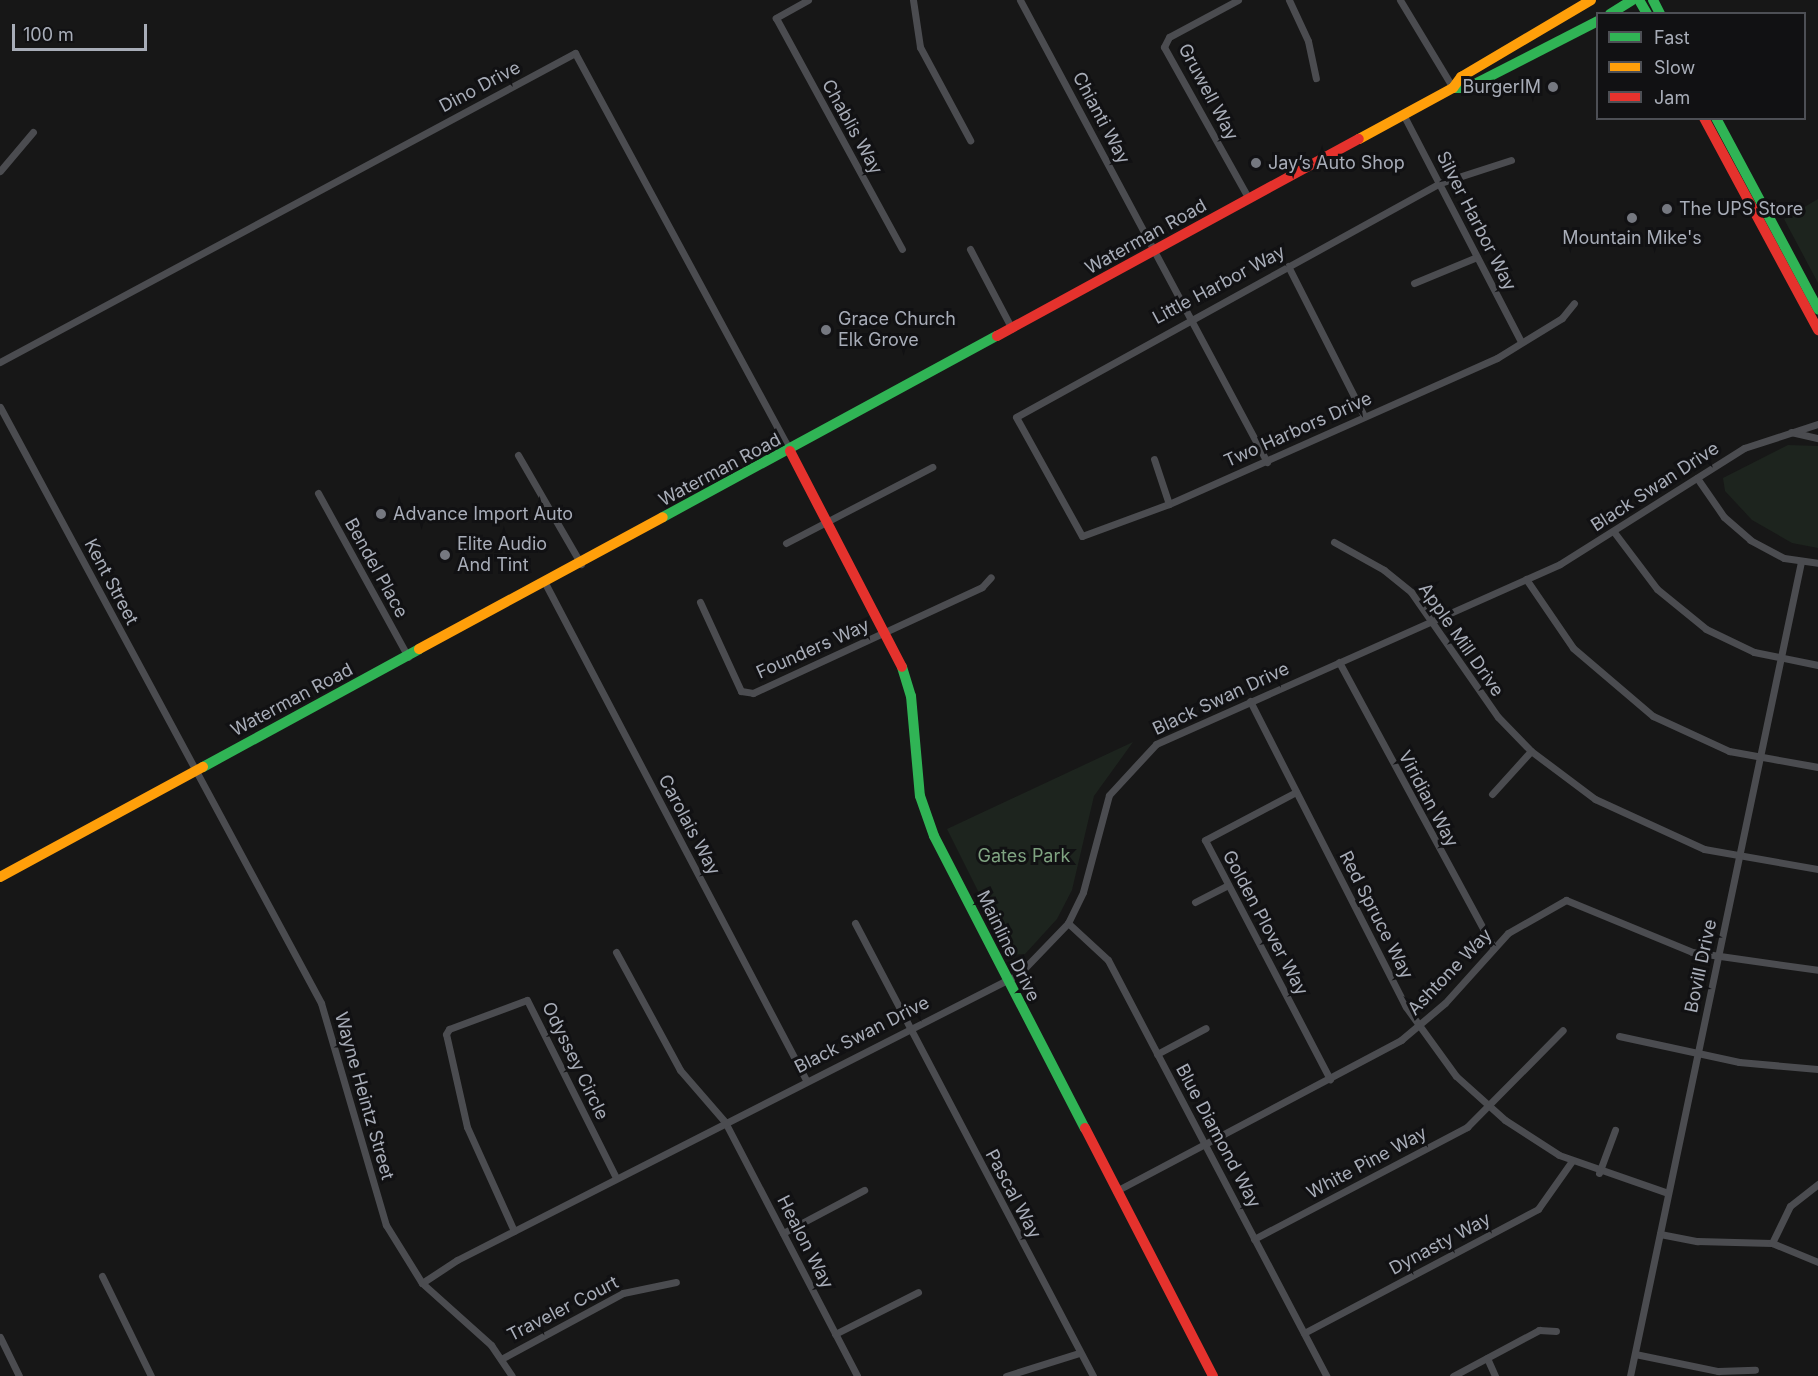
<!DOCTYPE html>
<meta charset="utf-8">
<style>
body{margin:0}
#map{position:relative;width:1818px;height:1376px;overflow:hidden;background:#171717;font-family:Inter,sans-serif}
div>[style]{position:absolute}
.green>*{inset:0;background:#1d241e}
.street>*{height:7px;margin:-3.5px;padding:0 3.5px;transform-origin:3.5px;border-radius:3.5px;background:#4b4c50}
.fast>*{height:10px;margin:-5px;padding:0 5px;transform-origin:5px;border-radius:5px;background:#30b455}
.slow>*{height:10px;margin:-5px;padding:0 5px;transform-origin:5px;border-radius:5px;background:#ff9f0a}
.jam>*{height:10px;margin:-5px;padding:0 5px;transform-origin:5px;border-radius:5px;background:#e5322d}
.dots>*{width:16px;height:16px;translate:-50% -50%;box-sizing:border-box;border:3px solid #111113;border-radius:50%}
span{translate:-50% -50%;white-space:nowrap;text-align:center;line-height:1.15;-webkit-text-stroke:6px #111113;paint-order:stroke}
.street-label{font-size:18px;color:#a8adb8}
.poi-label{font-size:18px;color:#a8adb8}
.right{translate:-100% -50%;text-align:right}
.left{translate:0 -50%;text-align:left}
.park-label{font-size:18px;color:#7fa381}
.legend{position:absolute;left:1596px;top:12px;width:210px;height:108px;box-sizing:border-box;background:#111113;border:2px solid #4d4f55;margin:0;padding:8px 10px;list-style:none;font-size:18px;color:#a8adb8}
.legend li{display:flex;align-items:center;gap:12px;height:30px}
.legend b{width:30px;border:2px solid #4d4f55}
.scale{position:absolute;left:12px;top:24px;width:135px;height:27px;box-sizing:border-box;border:3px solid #a8adb8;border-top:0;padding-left:8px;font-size:18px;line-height:21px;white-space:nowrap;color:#a8adb8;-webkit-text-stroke:4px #111113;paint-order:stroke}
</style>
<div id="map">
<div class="green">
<i style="clip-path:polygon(1818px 199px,1818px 283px,1784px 219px)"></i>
<i style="clip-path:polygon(1788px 445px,1818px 446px,1818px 548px,1792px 543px,1752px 520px,1725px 491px,1723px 478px)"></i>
<i style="clip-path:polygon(1133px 742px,1094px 796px,1072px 890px,1057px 919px,1025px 954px,1010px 955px,947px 829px)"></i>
</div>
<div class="street">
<i style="left:808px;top:0;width:37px;rotate:151deg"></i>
<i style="left:776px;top:18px;width:263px;rotate:61.4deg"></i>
<i style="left:913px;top:0;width:48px;rotate:81.5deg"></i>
<i style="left:920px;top:47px;width:106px;rotate:61.7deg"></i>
<i style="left:1020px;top:0;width:524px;rotate:61.87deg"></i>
<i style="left:1238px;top:0;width:78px;rotate:151.8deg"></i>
<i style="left:1169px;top:37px;width:11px;rotate:117deg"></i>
<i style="left:1164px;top:47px;width:174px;rotate:60.8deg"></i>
<i style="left:1289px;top:0;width:45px;rotate:65.1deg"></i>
<i style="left:1308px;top:41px;width:38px;rotate:78deg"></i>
<i style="left:1400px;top:0;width:103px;rotate:58.9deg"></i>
<i style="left:1403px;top:114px;width:257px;rotate:62.6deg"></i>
<i style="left:1511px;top:160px;width:75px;rotate:162.1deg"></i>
<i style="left:1440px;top:183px;width:484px;rotate:151.1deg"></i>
<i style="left:1016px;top:417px;width:136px;rotate:61deg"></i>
<i style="left:1082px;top:536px;width:93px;rotate:-20.2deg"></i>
<i style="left:1169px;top:504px;width:359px;rotate:-24deg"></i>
<i style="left:1497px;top:358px;width:76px;rotate:-31.6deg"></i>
<i style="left:1562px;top:318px;width:19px;rotate:-51deg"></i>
<i style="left:0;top:171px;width:51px;rotate:-49.8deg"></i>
<i style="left:970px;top:249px;width:90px;rotate:62.3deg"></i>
<i style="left:1288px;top:266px;width:168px;rotate:63.1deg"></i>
<i style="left:1414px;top:283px;width:68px;rotate:-22.4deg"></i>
<i style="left:0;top:362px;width:653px;rotate:-28.25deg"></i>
<i style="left:575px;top:53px;width:451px;rotate:61.6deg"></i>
<i style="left:0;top:407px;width:677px;rotate:61.69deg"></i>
<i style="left:321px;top:1003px;width:231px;rotate:73.7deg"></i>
<i style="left:386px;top:1225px;width:68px;rotate:58.2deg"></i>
<i style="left:422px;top:1283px;width:93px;rotate:41.9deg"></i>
<i style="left:491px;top:1345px;width:37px;rotate:56deg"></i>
<i style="left:1791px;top:432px;width:28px;rotate:13deg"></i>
<i style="left:518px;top:455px;width:126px;rotate:60deg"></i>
<i style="left:1154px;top:459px;width:47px;rotate:71.6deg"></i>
<i style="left:1697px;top:478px;width:47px;rotate:55.3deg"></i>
<i style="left:1724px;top:517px;width:35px;rotate:41deg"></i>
<i style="left:1750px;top:540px;width:38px;rotate:28deg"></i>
<i style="left:1784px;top:558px;width:34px;rotate:8deg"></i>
<i style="left:318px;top:493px;width:187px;rotate:61.2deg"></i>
<i style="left:1614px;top:532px;width:71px;rotate:53deg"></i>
<i style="left:1657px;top:589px;width:63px;rotate:39.2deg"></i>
<i style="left:1706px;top:629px;width:53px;rotate:25.6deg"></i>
<i style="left:1754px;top:652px;width:65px;rotate:11.5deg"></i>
<i style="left:1334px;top:542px;width:57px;rotate:29.2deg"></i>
<i style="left:1384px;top:570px;width:35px;rotate:39deg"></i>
<i style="left:1411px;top:592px;width:152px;rotate:55.2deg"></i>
<i style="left:1498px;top:717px;width:47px;rotate:45.9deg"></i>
<i style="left:1531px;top:751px;width:80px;rotate:36.9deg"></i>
<i style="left:1595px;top:799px;width:120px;rotate:24.6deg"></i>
<i style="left:1704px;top:849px;width:116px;rotate:10deg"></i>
<i style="left:786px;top:543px;width:165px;rotate:-27.5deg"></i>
<i style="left:1526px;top:579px;width:83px;rotate:55.7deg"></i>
<i style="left:1573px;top:648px;width:105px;rotate:40.4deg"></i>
<i style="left:1653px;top:716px;width:84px;rotate:24.7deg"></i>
<i style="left:1729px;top:751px;width:90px;rotate:10.2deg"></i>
<i style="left:545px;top:583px;width:561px;rotate:62.29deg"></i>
<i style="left:700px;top:602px;width:98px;rotate:65.3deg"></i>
<i style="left:741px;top:691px;width:12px;rotate:9deg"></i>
<i style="left:753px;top:693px;width:252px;rotate:-24.8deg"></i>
<i style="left:982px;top:587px;width:13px;rotate:-48deg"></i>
<i style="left:1339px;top:662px;width:324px;rotate:61.6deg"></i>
<i style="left:1250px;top:701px;width:343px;rotate:63deg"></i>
<i style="left:1406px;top:1007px;width:85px;rotate:54.1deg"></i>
<i style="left:1456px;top:1076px;width:66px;rotate:41.9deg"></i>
<i style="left:1505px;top:1120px;width:64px;rotate:32.9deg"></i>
<i style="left:1559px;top:1155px;width:115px;rotate:19.2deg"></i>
<i style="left:1296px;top:792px;width:103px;rotate:152.2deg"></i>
<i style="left:1205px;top:840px;width:270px;rotate:62.4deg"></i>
<i style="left:1492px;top:794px;width:58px;rotate:-47.8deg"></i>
<i style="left:1195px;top:902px;width:37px;rotate:-27deg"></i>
<i style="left:855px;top:923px;width:512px;rotate:62.28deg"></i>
<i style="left:1068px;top:923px;width:54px;rotate:42.8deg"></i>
<i style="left:1108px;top:960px;width:470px;rotate:62.3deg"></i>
<i style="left:616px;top:952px;width:134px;rotate:61.5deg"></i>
<i style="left:680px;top:1070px;width:69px;rotate:49.1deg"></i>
<i style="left:725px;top:1122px;width:286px;rotate:62.5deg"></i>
<i style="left:1619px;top:1036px;width:123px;rotate:12.2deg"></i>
<i style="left:1739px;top:1062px;width:79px;rotate:5.1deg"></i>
<i style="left:1157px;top:1054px;width:55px;rotate:-28deg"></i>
<i style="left:1599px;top:1173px;width:46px;rotate:-69.6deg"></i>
<i style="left:1116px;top:1191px;width:323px;rotate:-27.9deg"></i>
<i style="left:1401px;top:1040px;width:57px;rotate:-40.1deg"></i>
<i style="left:1445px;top:1003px;width:94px;rotate:-48deg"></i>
<i style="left:1508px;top:933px;width:67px;rotate:-29.6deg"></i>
<i style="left:1566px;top:900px;width:136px;rotate:22.4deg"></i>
<i style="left:1692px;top:952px;width:127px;rotate:8.1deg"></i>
<i style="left:514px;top:1231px;width:114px;rotate:-114.3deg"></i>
<i style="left:467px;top:1127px;width:95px;rotate:-102.7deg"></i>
<i style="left:446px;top:1034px;width:6px;rotate:-59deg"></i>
<i style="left:449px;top:1029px;width:83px;rotate:-20.4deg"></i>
<i style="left:527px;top:1000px;width:199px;rotate:63.4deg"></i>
<i style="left:783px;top:1233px;width:92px;rotate:-28deg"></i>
<i style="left:1660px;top:1234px;width:38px;rotate:11deg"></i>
<i style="left:1697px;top:1241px;width:75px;rotate:1.5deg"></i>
<i style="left:1772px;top:1243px;width:50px;rotate:22.4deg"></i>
<i style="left:1254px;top:1239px;width:241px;rotate:-27.7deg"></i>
<i style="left:1467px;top:1127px;width:136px;rotate:-45.3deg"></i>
<i style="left:1772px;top:1243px;width:41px;rotate:-64.1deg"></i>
<i style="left:1790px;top:1206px;width:36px;rotate:-38deg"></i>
<i style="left:102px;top:1276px;width:111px;rotate:63.9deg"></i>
<i style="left:422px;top:1283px;width:42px;rotate:-33.3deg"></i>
<i style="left:457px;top:1260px;width:631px;rotate:-26.97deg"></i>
<i style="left:1019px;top:974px;width:71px;rotate:-46.1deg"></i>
<i style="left:1068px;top:923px;width:34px;rotate:-64deg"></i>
<i style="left:1083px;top:892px;width:100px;rotate:-75deg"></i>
<i style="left:1109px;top:795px;width:69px;rotate:-47.3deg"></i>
<i style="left:1156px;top:744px;width:442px;rotate:-24deg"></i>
<i style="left:1560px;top:564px;width:218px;rotate:-32.2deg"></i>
<i style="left:1744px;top:448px;width:78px;rotate:-18deg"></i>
<i style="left:1304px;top:1333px;width:265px;rotate:-27.9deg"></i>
<i style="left:1538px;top:1209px;width:59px;rotate:-54.7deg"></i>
<i style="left:835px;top:1334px;width:93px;rotate:-26.8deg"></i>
<i style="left:0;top:1337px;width:43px;rotate:64deg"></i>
<i style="left:1635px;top:1354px;width:85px;rotate:11.6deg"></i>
<i style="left:1718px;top:1371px;width:37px;rotate:-2deg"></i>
<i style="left:1487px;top:1358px;width:20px;rotate:66deg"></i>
<i style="left:501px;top:1359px;width:139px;rotate:-28.4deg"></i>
<i style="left:623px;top:1293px;width:54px;rotate:-11.7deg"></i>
<i style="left:1006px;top:1376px;width:77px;rotate:-17.5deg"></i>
<i style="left:1453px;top:1376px;width:98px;rotate:-28.1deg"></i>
<i style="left:1539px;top:1330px;width:17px;rotate:3deg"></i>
<i style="left:1630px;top:1376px;width:832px;rotate:-78.14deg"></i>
</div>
<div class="fast">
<i style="left:1639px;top:0;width:16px;rotate:60deg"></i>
<i style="left:1653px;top:0;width:16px;rotate:63deg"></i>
<i style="left:1610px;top:14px;width:26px;rotate:-32deg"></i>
<i style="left:1453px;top:88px;width:14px"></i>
<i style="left:1467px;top:88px;width:147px;rotate:-27.1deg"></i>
<i style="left:1716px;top:118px;width:217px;rotate:61.9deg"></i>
<i style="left:663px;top:517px;width:380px;rotate:-28.5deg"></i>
<i style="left:902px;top:667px;width:30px;rotate:73deg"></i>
<i style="left:911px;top:696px;width:100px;rotate:84.9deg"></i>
<i style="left:920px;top:796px;width:42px;rotate:70.7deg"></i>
<i style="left:934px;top:836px;width:329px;rotate:62.7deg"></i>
<i style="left:203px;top:767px;width:246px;rotate:-28.6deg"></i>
</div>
<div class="slow">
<i style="left:1359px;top:139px;width:107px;rotate:-28.5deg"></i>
<i style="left:1453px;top:88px;width:14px;rotate:-54deg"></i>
<i style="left:1461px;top:77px;width:151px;rotate:-30.6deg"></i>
<i style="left:419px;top:649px;width:277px;rotate:-28.4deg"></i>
<i style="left:0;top:877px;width:231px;rotate:-28.5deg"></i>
</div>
<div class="jam">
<i style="left:1704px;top:118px;width:241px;rotate:61.7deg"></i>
<i style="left:997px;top:336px;width:412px;rotate:-28.6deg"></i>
<i style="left:790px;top:451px;width:243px;rotate:62.6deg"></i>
<i style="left:1085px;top:1128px;width:279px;rotate:62.7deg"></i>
</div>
<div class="dots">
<i style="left:1553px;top:87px;background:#757880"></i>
<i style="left:1256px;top:163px;background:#757880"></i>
<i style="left:1667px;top:209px;background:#757880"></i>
<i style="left:1632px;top:218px;background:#757880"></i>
<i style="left:826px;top:330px;background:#757880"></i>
<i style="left:381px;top:514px;background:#757880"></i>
<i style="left:445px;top:555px;background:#757880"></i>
</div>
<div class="street-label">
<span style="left:480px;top:87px;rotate:-28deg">Dino Drive</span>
<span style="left:1208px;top:92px;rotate:62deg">Gruwell Way</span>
<span style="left:1101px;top:118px;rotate:62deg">Chianti Way</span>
<span style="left:852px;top:127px;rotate:61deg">Chablis Way</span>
<span style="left:1476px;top:221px;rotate:63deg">Silver Harbor Way</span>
<span style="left:1146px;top:237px;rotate:-29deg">Waterman Road</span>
<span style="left:1219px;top:285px;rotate:-28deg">Little Harbor Way</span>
<span style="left:1298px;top:430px;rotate:-24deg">Two Harbors Drive</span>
<span style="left:720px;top:470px;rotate:-28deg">Waterman Road</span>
<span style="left:1655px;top:487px;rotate:-33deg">Black Swan Drive</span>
<span style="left:376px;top:568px;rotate:61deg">Bendel Place</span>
<span style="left:111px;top:582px;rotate:62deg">Kent Street</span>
<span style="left:1461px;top:640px;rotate:55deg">Apple Mill Drive</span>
<span style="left:813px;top:649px;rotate:-24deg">Founders Way</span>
<span style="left:1221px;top:699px;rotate:-25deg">Black Swan Drive</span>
<span style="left:292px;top:700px;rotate:-28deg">Waterman Road</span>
<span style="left:1428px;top:799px;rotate:62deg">Viridian Way</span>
<span style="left:689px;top:825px;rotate:62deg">Carolais Way</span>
<span style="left:1376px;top:915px;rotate:63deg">Red Spruce Way</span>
<span style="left:1265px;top:923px;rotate:62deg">Golden Plover Way</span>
<span style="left:1008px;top:946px;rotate:64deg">Mainline Drive</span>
<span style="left:1701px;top:966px;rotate:-78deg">Bovill Drive</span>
<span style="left:1450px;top:972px;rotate:-46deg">Ashtone Way</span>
<span style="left:862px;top:1035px;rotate:-27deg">Black Swan Drive</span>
<span style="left:575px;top:1061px;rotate:64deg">Odyssey Circle</span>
<span style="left:364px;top:1096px;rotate:74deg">Wayne Heintz Street</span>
<span style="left:1218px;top:1136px;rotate:62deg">Blue Diamond Way</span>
<span style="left:1367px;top:1163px;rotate:-28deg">White Pine Way</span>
<span style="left:1013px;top:1194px;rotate:62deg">Pascal Way</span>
<span style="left:805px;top:1242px;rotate:63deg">Healon Way</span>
<span style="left:1440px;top:1244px;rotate:-28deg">Dynasty Way</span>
<span style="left:563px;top:1309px;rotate:-27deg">Traveler Court</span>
</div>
<div class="poi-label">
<span class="right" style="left:1541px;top:87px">BurgerIM</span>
<span class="left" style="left:1268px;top:163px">Jay’s Auto Shop</span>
<span class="left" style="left:1679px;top:209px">The UPS Store</span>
<span style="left:1632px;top:238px">Mountain Mike's</span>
<span class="left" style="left:838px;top:330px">Grace Church<br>Elk Grove</span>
<span class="left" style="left:393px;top:514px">Advance Import Auto</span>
<span class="left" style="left:457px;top:555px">Elite Audio<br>And Tint</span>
</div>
<div class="park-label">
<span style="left:1024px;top:856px">Gates Park</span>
</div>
<ul class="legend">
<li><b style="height:8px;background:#30b455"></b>Fast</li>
<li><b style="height:8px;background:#ff9f0a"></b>Slow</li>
<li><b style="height:8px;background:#e5322d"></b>Jam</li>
</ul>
<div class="scale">100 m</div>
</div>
